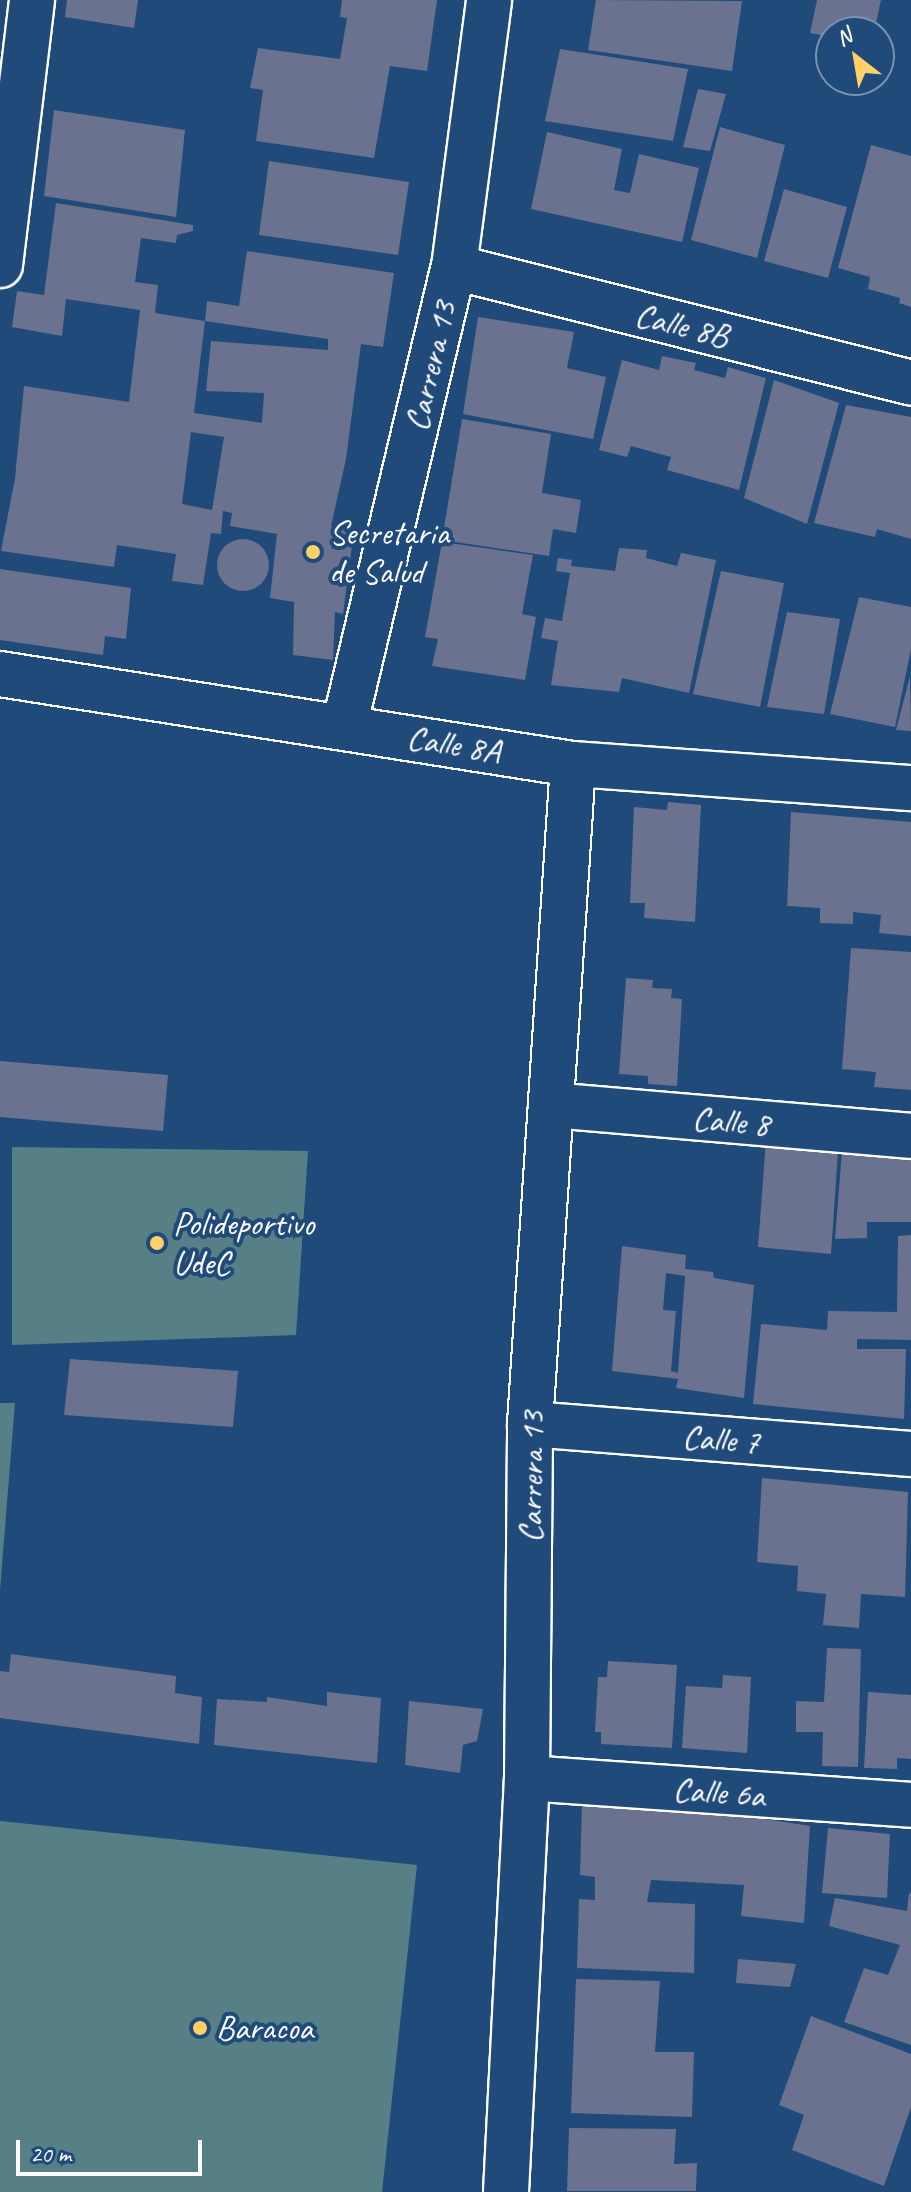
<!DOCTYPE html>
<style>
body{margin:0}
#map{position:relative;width:911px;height:2192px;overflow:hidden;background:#1f4a7a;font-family:Caveat,sans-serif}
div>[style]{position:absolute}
.green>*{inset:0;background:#578086}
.building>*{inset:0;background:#6b728f}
.round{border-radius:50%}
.roads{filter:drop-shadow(2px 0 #fff) drop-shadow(-2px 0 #fff) drop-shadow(0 2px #fff) drop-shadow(0 -2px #fff)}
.street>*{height:44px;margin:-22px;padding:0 22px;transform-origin:22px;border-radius:22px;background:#1f4a7a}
.dots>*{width:22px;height:22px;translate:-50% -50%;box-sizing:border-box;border:4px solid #1f4a7a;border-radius:50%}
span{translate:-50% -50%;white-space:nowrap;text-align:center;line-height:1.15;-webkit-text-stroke:8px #1f4a7a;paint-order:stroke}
.street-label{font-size:34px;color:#fff}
.poi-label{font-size:34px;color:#fff}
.left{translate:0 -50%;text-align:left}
.north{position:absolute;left:815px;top:16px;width:80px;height:80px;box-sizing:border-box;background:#1f4a7a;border:2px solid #7992af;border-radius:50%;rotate:329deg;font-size:22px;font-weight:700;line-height:32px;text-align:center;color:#fff}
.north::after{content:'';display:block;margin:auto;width:28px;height:36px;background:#ffd166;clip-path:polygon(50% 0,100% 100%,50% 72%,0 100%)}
.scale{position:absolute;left:16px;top:2140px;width:186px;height:36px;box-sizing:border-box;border:4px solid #fff;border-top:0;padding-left:10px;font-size:24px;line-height:28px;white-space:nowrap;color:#fff;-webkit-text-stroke:6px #1f4a7a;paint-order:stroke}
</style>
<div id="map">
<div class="green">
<i style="clip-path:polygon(12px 1147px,308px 1151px,296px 1335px,12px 1345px)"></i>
<i style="clip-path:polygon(0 1403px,15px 1403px,0 1590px)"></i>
<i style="clip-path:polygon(0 1821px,417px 1865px,382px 2192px,0 2192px)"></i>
</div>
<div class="building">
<i style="clip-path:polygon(67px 0,138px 0,134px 28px,65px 17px)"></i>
<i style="clip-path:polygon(342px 0,437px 0,427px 71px,390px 66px,374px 158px,256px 141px,263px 90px,250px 88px,258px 48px,340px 59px,347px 18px,340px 17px)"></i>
<i style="clip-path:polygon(596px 0,742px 1px,732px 71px,588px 50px)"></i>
<i style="clip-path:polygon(817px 0,881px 0,874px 32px,831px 32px,831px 37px,810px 33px)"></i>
<i style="clip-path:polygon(560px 49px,688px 69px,673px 141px,545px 121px)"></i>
<i style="clip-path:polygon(698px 89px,726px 94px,710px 151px,683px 147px)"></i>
<i style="clip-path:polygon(54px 110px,185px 130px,176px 217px,44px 196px)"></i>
<i style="clip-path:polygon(720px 127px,785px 145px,757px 258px,691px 240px)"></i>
<i style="clip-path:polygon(547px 132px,622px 149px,614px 190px,630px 193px,639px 154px,699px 168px,682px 242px,531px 209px)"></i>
<i style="clip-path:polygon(871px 145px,911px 156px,911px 307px,899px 303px,900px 298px,868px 289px,870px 277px,838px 268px)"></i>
<i style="clip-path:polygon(269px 161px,409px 182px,398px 255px,259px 235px)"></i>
<i style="clip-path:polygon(784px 189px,847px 207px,828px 278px,764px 261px)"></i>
<i style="clip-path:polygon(evenodd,56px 203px,193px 225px,193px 231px,177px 235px,176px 243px,141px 238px,135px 282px,158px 285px,155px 313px,205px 321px,194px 413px,262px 423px,264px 393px,206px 391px,211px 341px,328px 350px,328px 339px,205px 321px,207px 301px,239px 306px,247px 251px,394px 273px,383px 347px,361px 344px,346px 459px,331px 526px,354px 530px,343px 614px,335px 612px,333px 660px,293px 655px,294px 602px,270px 598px,277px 534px,230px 526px,232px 513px,223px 511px,221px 534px,211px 533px,203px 585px,172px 581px,176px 554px,117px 545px,114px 567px,1px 551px,15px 478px,24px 386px,129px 402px,140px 310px,66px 299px,62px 336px,12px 327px,17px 291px,44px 295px,56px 203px,191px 432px,224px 437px,212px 510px,182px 504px,191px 432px)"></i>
<i style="clip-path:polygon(478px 317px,574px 332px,567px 368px,606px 377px,593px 439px,463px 414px)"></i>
<i style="clip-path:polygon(662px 356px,696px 363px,694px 370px,725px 378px,728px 367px,766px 378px,739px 490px,667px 470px,671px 457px,631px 446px,627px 457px,599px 450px,622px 360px,659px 370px)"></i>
<i style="clip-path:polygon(774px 380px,839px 403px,807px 524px,744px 498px)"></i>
<i style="clip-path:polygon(846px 405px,911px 417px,911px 539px,877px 529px,875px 537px,814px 523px)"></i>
<i style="clip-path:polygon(462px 419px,551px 434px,542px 493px,581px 500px,576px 533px,553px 529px,549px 556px,442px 540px)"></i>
<i class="round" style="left:217px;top:539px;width:52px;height:52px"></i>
<i style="clip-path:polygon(442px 542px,533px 555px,522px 614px,536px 617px,525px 680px,432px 666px,438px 639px,425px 637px)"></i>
<i style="clip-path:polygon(619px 548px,647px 550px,646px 558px,677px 566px,681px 553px,716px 560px,689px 693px,622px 678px,619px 692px,551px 685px,558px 641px,541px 638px,545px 618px,562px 621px,570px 573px,556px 571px,558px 558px,572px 560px,571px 566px,615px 571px)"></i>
<i style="clip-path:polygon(0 569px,131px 588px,126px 639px,105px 636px,103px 655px,0 640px)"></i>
<i style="clip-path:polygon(721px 571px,784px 583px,760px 707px,693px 694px)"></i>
<i style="clip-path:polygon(859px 597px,911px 607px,911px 649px,895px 727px,830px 714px)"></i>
<i style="clip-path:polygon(787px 612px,840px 619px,824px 714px,767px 707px)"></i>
<i style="clip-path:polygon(910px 676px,911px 731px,896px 730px)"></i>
<i style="clip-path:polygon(668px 802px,701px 805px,695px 922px,644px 918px,645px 903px,630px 903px,634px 807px,667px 810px)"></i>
<i style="clip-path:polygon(791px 812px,911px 822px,911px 936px,879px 933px,881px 915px,853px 912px,853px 924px,820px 923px,820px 908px,787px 906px)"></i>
<i style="clip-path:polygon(851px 948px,911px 952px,911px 1090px,874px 1087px,876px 1072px,842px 1069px)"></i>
<i style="clip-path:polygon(626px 978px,653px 980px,652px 988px,672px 989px,671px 998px,682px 999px,677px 1086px,648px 1084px,648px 1076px,619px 1074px)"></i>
<i style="clip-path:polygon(0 1061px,168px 1075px,163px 1131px,0 1117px)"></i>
<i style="clip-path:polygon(839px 1137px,831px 1254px,758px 1247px,766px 1140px)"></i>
<i style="clip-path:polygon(843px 1138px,911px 1147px,911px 1222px,867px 1222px,867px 1238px,835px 1239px)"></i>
<i style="clip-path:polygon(911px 1235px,911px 1340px,857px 1339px,857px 1349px,906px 1349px,904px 1419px,753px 1404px,761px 1324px,827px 1330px,828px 1311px,897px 1312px,898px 1236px)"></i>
<i style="clip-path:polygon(evenodd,622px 1246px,686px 1255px,685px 1269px,713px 1272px,714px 1278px,754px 1285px,744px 1398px,676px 1388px,678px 1379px,612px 1371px,622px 1246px,666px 1273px,685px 1276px,678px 1373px,671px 1371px,676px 1311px,663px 1310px,666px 1273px)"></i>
<i style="clip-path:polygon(70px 1359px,238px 1371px,233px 1427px,64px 1415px)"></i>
<i style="clip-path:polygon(762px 1478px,908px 1492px,905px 1597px,861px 1594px,859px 1628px,823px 1625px,826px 1594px,797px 1591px,798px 1566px,757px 1562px)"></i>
<i style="clip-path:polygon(827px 1648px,861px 1649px,858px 1767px,822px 1766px,823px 1732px,796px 1732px,796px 1701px,824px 1702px)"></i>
<i style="clip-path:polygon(11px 1654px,176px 1676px,175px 1693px,202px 1697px,199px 1744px,0 1718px,0 1671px,9px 1672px)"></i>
<i style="clip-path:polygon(608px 1661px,677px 1665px,672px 1748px,601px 1744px,601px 1732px,595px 1732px,598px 1677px,607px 1677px)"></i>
<i style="clip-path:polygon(723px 1675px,751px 1677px,747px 1753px,682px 1748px,686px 1686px,722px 1688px)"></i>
<i style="clip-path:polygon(327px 1692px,381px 1698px,377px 1763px,214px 1745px,217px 1699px,267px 1702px,267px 1697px,327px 1706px)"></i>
<i style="clip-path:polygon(868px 1692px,911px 1695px,911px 1759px,897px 1758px,897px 1769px,864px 1768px)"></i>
<i style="clip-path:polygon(409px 1701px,483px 1709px,477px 1741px,463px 1745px,460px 1773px,405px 1765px)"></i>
<i style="clip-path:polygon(582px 1802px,747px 1816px,810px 1826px,804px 1923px,741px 1916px,744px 1885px,651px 1880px,647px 1902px,695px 1904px,694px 1973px,577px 1968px,579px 1899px,595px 1900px,595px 1877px,580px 1875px)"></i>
<i style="clip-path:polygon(828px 1828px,890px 1834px,887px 1898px,822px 1893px)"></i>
<i style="clip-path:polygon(909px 1893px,911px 1894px,911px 2045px,844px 2022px,864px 1968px,888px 1975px,900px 1945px,829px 1926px,835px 1898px,907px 1911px)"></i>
<i style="clip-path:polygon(738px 1959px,796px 1964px,790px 1987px,736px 1983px)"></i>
<i style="clip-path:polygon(576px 1979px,660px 1981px,655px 2052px,694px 2052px,692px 2117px,571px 2113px)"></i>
<i style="clip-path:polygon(811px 2016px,911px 2054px,911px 2107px,884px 2186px,792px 2150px,804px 2115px,779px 2105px)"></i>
<i style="clip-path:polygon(569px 2128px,676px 2129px,674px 2164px,697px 2163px,696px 2191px,567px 2191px)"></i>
</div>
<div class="roads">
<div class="street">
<i style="left:0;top:265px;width:267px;rotate:-83.1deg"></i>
<i style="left:454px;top:267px;width:471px;rotate:14.2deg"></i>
<i style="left:0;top:674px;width:580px;rotate:8.93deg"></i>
<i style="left:573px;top:764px;width:339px;rotate:4.1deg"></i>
<i style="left:344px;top:727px;width:473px;rotate:-76.6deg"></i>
<i style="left:454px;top:267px;width:269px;rotate:-82.5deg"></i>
<i style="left:551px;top:1105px;width:361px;rotate:4.9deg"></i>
<i style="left:530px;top:1424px;width:382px;rotate:4.5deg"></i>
<i style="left:527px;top:1778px;width:385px;rotate:4deg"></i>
<i style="left:506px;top:2192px;width:415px;rotate:-87.1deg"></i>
<i style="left:527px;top:1778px;width:354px;rotate:-89.5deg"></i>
<i style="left:530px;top:1424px;width:661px;rotate:-86.27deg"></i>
</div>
</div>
<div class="dots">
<i style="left:313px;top:552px;background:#ffd166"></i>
<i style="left:157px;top:1243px;background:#ffd166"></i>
<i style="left:200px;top:2028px;background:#ffd166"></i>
</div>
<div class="street-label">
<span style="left:682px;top:325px;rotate:14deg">Calle 8B</span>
<span style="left:430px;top:366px;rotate:-77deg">Carrera 13</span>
<span style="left:454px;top:744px;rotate:9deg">Calle 8A</span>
<span style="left:731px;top:1121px;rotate:5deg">Calle 8</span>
<span style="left:721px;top:1439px;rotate:4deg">Calle 7</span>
<span style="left:531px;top:1477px;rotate:-89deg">Carrera 13</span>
<span style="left:719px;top:1792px;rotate:4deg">Calle 6a</span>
</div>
<div class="poi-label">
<span class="left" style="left:329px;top:552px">Secretaria<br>de Salud</span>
<span class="left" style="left:173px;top:1243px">Polideportivo<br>UdeC</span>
<span class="left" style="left:216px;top:2028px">Baracoa</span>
</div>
<div class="north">N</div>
<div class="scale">20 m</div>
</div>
